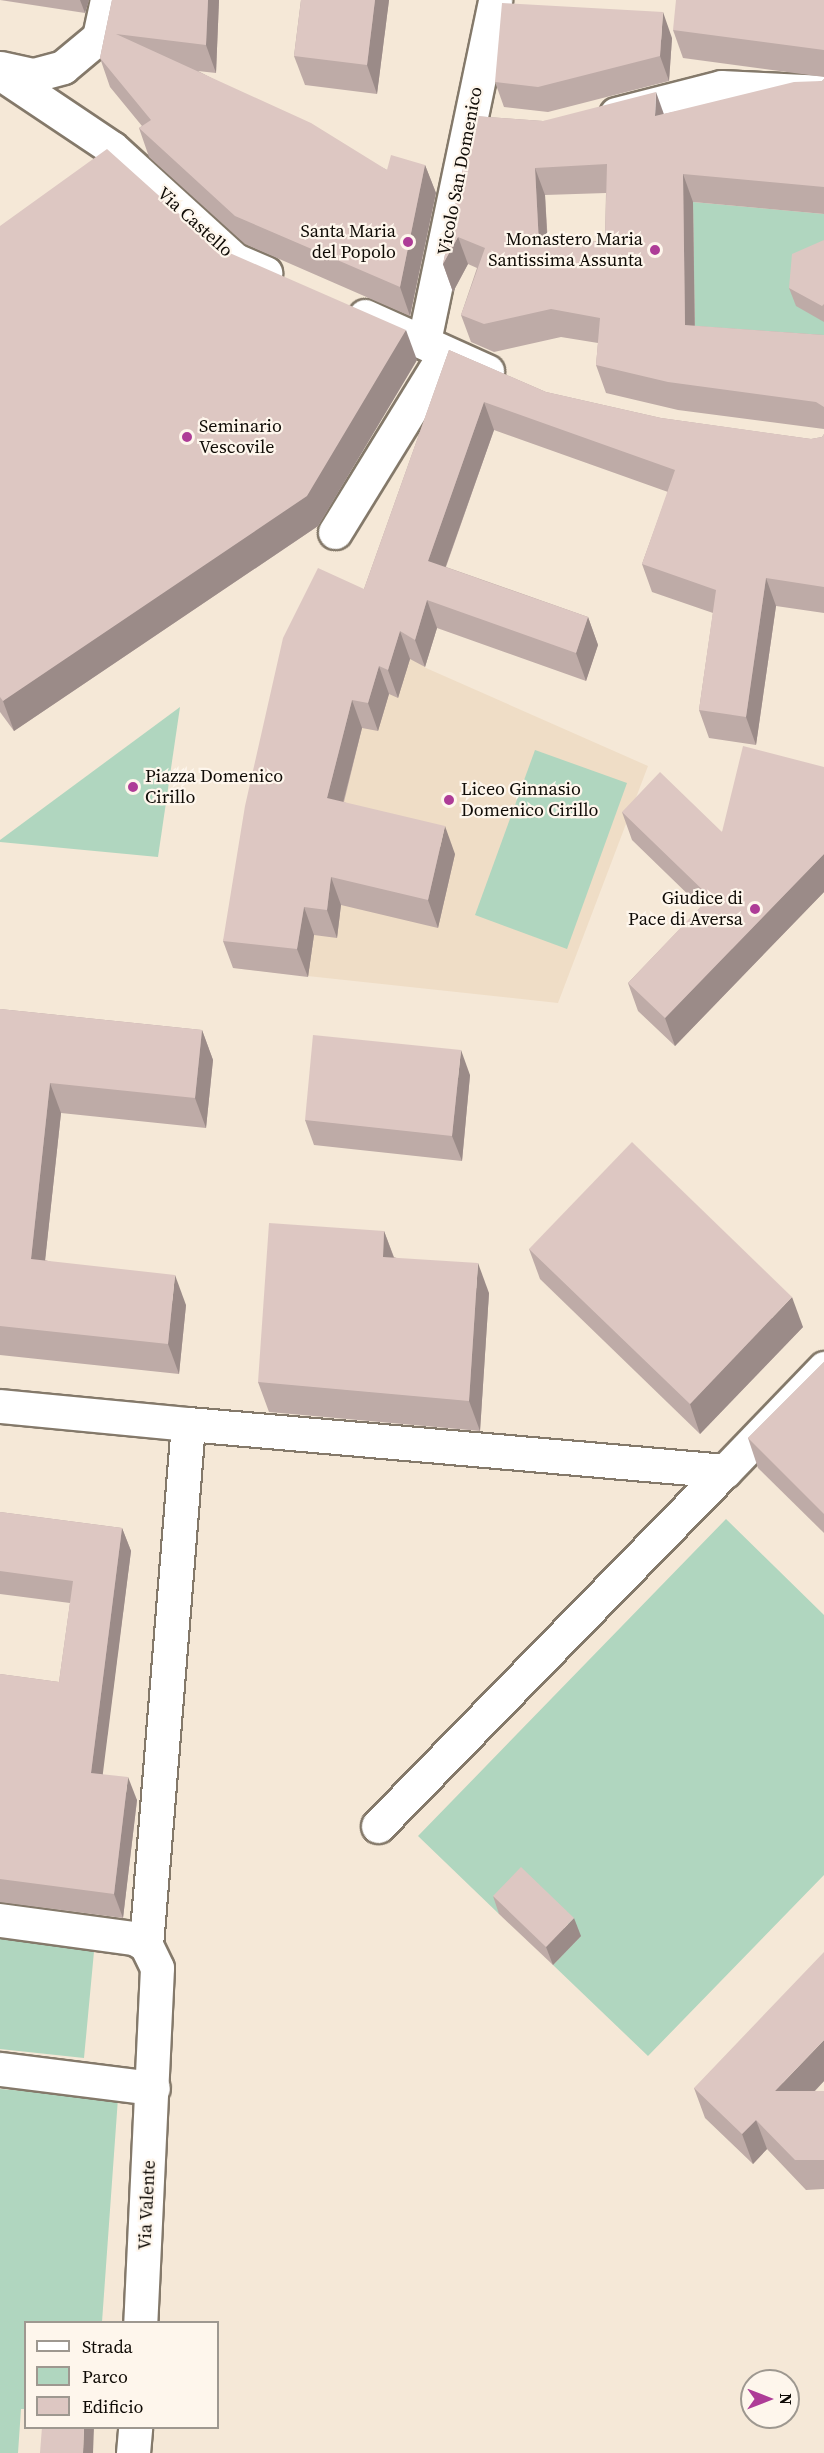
<!DOCTYPE html>
<style>
body{margin:0}
#map{position:relative;width:824px;height:2453px;overflow:hidden;background:#f5e8d7;font-family:"Source Serif 4",serif}
div>[style]{position:absolute}
.built>*{inset:0;background:#efddc6}
.green>*{inset:0;background:#b0d6bf}
.roads{filter:drop-shadow(2px 0 #84796a) drop-shadow(-2px 0 #84796a) drop-shadow(0 2px #84796a) drop-shadow(0 -2px #84796a)}
.minor>*{height:33px;margin:-16.5px;padding:0 16.5px;transform-origin:16.5px;border-radius:16.5px;background:#fff}
.wall>*{inset:0;background:#beaba7}
.shaded-wall>*{inset:0;background:#9b8b88}
.building>*{inset:0;background:#ddc7c2}
.dots>*{width:16px;height:16px;translate:-50% -50%;box-sizing:border-box;border:3px solid #fef6ec;border-radius:50%}
span{translate:-50% -50%;white-space:nowrap;text-align:center;line-height:1.15;-webkit-text-stroke:4.5px #fef6ec;paint-order:stroke}
.street-label{font-size:18px;color:#0f0b06}
.poi-label{font-size:18px;color:#0f0b06}
.right{translate:-100% -50%;text-align:right}
.left{translate:0 -50%;text-align:left}
.legend{position:absolute;left:24px;top:2321px;width:195px;height:108px;box-sizing:border-box;background:#fef6ec;border:2px solid #9e9890;margin:0;padding:8px 10px;list-style:none;font-size:18px;color:#0f0b06}
.legend li{display:flex;align-items:center;gap:12px;height:30px}
.legend b{width:30px;border:2px solid #9e9890}
.north{position:absolute;left:740px;top:2369px;width:60px;height:60px;box-sizing:border-box;background:#fef6ec;border:2px solid #9e9890;border-radius:50%;rotate:90deg;font-size:16px;font-weight:700;line-height:24px;text-align:center;color:#0f0b06}
.north::after{content:'';display:block;margin:auto;width:21px;height:27px;background:#ae3c97;clip-path:polygon(50% 0,100% 100%,50% 72%,0 100%)}
</style>
<div id="map">
<div class="built">
<i style="clip-path:polygon(328px 596px,426px 668px,648px 766px,558px 1003px,233px 968px,255px 834px)"></i>
</div>
<div class="green">
<i style="clip-path:polygon(693px 202px,824px 214px,824px 362px,695px 353px)"></i>
<i style="clip-path:polygon(180px 707px,158px 857px,0 842px,0 840px)"></i>
<i style="clip-path:polygon(535px 750px,627px 783px,567px 949px,475px 915px)"></i>
<i style="clip-path:polygon(726px 1519px,824px 1615px,824px 1875px,648px 2056px,553px 1965px,580px 1936px,527px 1885px,499px 1914px,418px 1836px)"></i>
<i style="clip-path:polygon(0 1931px,95px 1941px,84px 2058px,0 2049px)"></i>
<i style="clip-path:polygon(0 2089px,118px 2098px,102px 2322px,26px 2322px,25px 2409px,21px 2409px,18px 2453px,0 2453px)"></i>
</div>
<div class="roads">
<div class="minor">
<i style="left:0;top:68px;width:35px;rotate:12deg"></i>
<i style="left:34px;top:75px;width:30px;rotate:-15deg"></i>
<i style="left:63px;top:67px;width:47px;rotate:-39.8deg"></i>
<i style="left:99px;top:37px;width:38px;rotate:-78deg"></i>
<i style="left:0;top:73px;width:135px;rotate:33.8deg"></i>
<i style="left:112px;top:148px;width:166px;rotate:42.3deg"></i>
<i style="left:235px;top:260px;width:33px;rotate:23deg"></i>
<i style="left:616px;top:114px;width:108px;rotate:-14.4deg"></i>
<i style="left:721px;top:87px;width:103px;rotate:2.8deg"></i>
<i style="left:365px;top:316px;width:134px;rotate:24.3deg"></i>
<i style="left:424px;top:341px;width:348px;rotate:-78.2deg"></i>
<i style="left:335px;top:532px;width:210px;rotate:-58.4deg"></i>
<i style="left:0;top:1406px;width:189px;rotate:5.5deg"></i>
<i style="left:188px;top:1424px;width:523px;rotate:94.61deg"></i>
<i style="left:188px;top:1424px;width:539px;rotate:5deg"></i>
<i style="left:725px;top:1471px;width:143px;rotate:-46.1deg"></i>
<i style="left:378px;top:1826px;width:496px;rotate:-45.7deg"></i>
<i style="left:0;top:1920px;width:135px;rotate:7.7deg"></i>
<i style="left:134px;top:1938px;width:14px;rotate:30deg"></i>
<i style="left:146px;top:1945px;width:25px;rotate:64deg"></i>
<i style="left:157px;top:1968px;width:354px;rotate:92.7deg"></i>
<i style="left:0;top:2069px;width:154px;rotate:7.1deg"></i>
<i style="left:133px;top:2453px;width:25px;rotate:-85deg"></i>
</div>
</div>
<div class="wall">
<i style="clip-path:polygon(0 0,89px 0,85px 13px)"></i>
<i style="clip-path:polygon(112px 0,219px 0,216px 73px,198px 71px,387px 170px,425px 165px,436px 193px,410px 316px,245px 244px,149px 157px,139px 128px,142px 126px,110px 87px,100px 58px)"></i>
<i style="clip-path:polygon(301px 0,389px 0,377px 94px,305px 85px,294px 56px)"></i>
<i style="clip-path:polygon(824px 0,824px 77px,683px 58px,673px 30px)"></i>
<i style="clip-path:polygon(672px 38px,669px 81px,548px 112px,504px 107px,495px 82px)"></i>
<i style="clip-path:polygon(evenodd,824px 79px,824px 214px,693px 202px,695px 326px,824px 335px,824px 429px,678px 410px,606px 393px,596px 365px,598px 343px,561px 337px,494px 352px,471px 342px,461px 315px,477px 268px,468px 264px,453px 292px,443px 264px,474px 116px,543px 121px,664px 114px,822px 81px,824px 79px,606px 193px,605px 241px,548px 244px,545px 195px,606px 193px)"></i>
<i style="clip-path:polygon(0 226px,216px 247px,417px 360px,318px 526px,14px 731px,0 712px)"></i>
<i style="clip-path:polygon(824px 240px,824px 322px,796px 306px,789px 288px)"></i>
<i style="clip-path:polygon(449px 350px,546px 392px,661px 418px,811px 439px,822px 437px,824px 434px,824px 613px,776px 606px,756px 745px,709px 738px,699px 710px,713px 613px,652px 592px,642px 564px,668px 492px,494px 430px,446px 567px,588px 617px,598px 645px,586px 681px,437px 628px,425px 667px,410px 659px,398px 698px,389px 694px,378px 731px,362px 728px,344px 802px,455px 854px,438px 928px,341px 905px,337px 938px,314px 935px,308px 977px,233px 968px,223px 941px,364px 589px)"></i>
<i style="clip-path:polygon(824px 767px,824px 892px,675px 1046px,638px 1011px,628px 983px,701px 907px,632px 840px,622px 812px,722px 832px)"></i>
<i style="clip-path:polygon(0 1009px,202px 1030px,213px 1060px,206px 1128px,61px 1113px,45px 1260px,186px 1305px,179px 1374px,0 1355px)"></i>
<i style="clip-path:polygon(470px 1075px,462px 1161px,314px 1145px,305px 1120px)"></i>
<i style="clip-path:polygon(384px 1231px,394px 1257px,489px 1293px,480px 1431px,269px 1412px,258px 1382px)"></i>
<i style="clip-path:polygon(529px 1249px,803px 1327px,700px 1434px,540px 1279px)"></i>
<i style="clip-path:polygon(824px 1362px,824px 1533px,758px 1468px,748px 1438px)"></i>
<i style="clip-path:polygon(0 1512px,122px 1528px,131px 1551px,102px 1774px,137px 1800px,123px 1918px,0 1902px,0 1674px,59px 1682px,70px 1603px,0 1594px)"></i>
<i style="clip-path:polygon(493px 1896px,581px 1936px,553px 1965px,499px 1914px)"></i>
<i style="clip-path:polygon(824px 2081px,815px 2091px,824px 2091px,824px 2189px,806px 2190px,767px 2149px,753px 2164px,705px 2118px,694px 2088px)"></i>
</div>
<div class="shaded-wall">
<i style="clip-path:polygon(80px 0,89px 0,85px 13px)"></i>
<i style="clip-path:polygon(208px 0,219px 0,216px 73px,206px 45px)"></i>
<i style="clip-path:polygon(375px 0,389px 0,377px 94px,367px 65px)"></i>
<i style="clip-path:polygon(663px 12px,672px 38px,669px 81px,660px 56px)"></i>
<i style="clip-path:polygon(656px 92px,666px 120px,655px 116px)"></i>
<i style="clip-path:polygon(425px 165px,436px 193px,410px 316px,400px 287px)"></i>
<i style="clip-path:polygon(535px 168px,545px 195px,549px 272px,539px 244px)"></i>
<i style="clip-path:polygon(683px 174px,693px 202px,695px 353px,685px 325px)"></i>
<i style="clip-path:polygon(458px 237px,468px 264px,453px 292px,443px 264px)"></i>
<i style="clip-path:polygon(406px 330px,417px 360px,318px 526px,14px 731px,3px 701px)"></i>
<i style="clip-path:polygon(484px 402px,494px 430px,438px 588px,428px 561px)"></i>
<i style="clip-path:polygon(766px 578px,776px 606px,756px 745px,746px 717px)"></i>
<i style="clip-path:polygon(427px 600px,437px 628px,425px 667px,415px 640px)"></i>
<i style="clip-path:polygon(588px 617px,598px 645px,586px 681px,576px 653px)"></i>
<i style="clip-path:polygon(400px 631px,410px 659px,398px 698px,388px 670px)"></i>
<i style="clip-path:polygon(379px 666px,389px 694px,378px 731px,368px 703px)"></i>
<i style="clip-path:polygon(352px 700px,362px 728px,337px 826px,327px 798px)"></i>
<i style="clip-path:polygon(445px 826px,455px 854px,438px 928px,428px 900px)"></i>
<i style="clip-path:polygon(824px 854px,824px 892px,675px 1046px,665px 1018px)"></i>
<i style="clip-path:polygon(331px 877px,341px 905px,337px 938px,327px 910px)"></i>
<i style="clip-path:polygon(304px 907px,314px 935px,308px 977px,297px 949px)"></i>
<i style="clip-path:polygon(202px 1030px,213px 1060px,206px 1128px,195px 1098px)"></i>
<i style="clip-path:polygon(461px 1050px,470px 1075px,462px 1161px,452px 1136px)"></i>
<i style="clip-path:polygon(50px 1083px,61px 1113px,42px 1289px,31px 1259px)"></i>
<i style="clip-path:polygon(384px 1231px,395px 1261px,383px 1257px)"></i>
<i style="clip-path:polygon(478px 1263px,489px 1293px,480px 1431px,469px 1401px)"></i>
<i style="clip-path:polygon(175px 1275px,186px 1305px,179px 1374px,168px 1344px)"></i>
<i style="clip-path:polygon(792px 1297px,803px 1327px,700px 1434px,690px 1404px)"></i>
<i style="clip-path:polygon(122px 1528px,131px 1551px,100px 1796px,91px 1773px)"></i>
<i style="clip-path:polygon(128px 1777px,137px 1800px,123px 1918px,114px 1894px)"></i>
<i style="clip-path:polygon(574px 1918px,581px 1936px,553px 1965px,546px 1947px)"></i>
<i style="clip-path:polygon(824px 2040px,824px 2081px,786px 2121px,775px 2091px)"></i>
<i style="clip-path:polygon(756px 2120px,767px 2149px,753px 2164px,742px 2134px)"></i>
<i style="clip-path:polygon(84px 2427px,94px 2427px,93px 2453px,83px 2453px)"></i>
</div>
<div class="building">
<i style="clip-path:polygon(112px 0,208px 0,206px 45px,116px 34px,311px 123px,387px 170px,391px 155px,425px 165px,400px 287px,235px 216px,139px 128px,151px 120px,100px 58px)"></i>
<i style="clip-path:polygon(301px 0,375px 0,367px 65px,294px 56px)"></i>
<i style="clip-path:polygon(676px 0,824px 0,824px 50px,673px 30px)"></i>
<i style="clip-path:polygon(502px 3px,663px 12px,660px 56px,538px 87px,495px 82px)"></i>
<i style="clip-path:polygon(evenodd,824px 79px,824px 187px,683px 174px,685px 325px,824px 335px,824px 407px,816px 402px,668px 382px,596px 365px,600px 318px,551px 309px,484px 324px,461px 315px,485px 248px,458px 237px,443px 264px,474px 116px,543px 121px,656px 92px,655px 116px,794px 82px,822px 81px,824px 79px,607px 164px,605px 241px,539px 244px,535px 168px,607px 164px)"></i>
<i style="clip-path:polygon(107px 149px,216px 247px,406px 330px,307px 496px,3px 701px,0 697px,0 226px)"></i>
<i style="clip-path:polygon(824px 240px,824px 304px,822px 306px,789px 288px,792px 254px)"></i>
<i style="clip-path:polygon(449px 350px,546px 392px,661px 418px,811px 439px,822px 437px,824px 434px,824px 587px,766px 578px,746px 717px,699px 710px,716px 590px,642px 564px,675px 470px,484px 402px,428px 561px,588px 617px,576px 653px,427px 600px,415px 640px,400px 631px,388px 670px,379px 666px,368px 703px,352px 700px,327px 798px,445px 826px,428px 900px,331px 877px,327px 910px,304px 907px,297px 949px,223px 941px,245px 806px,283px 638px,318px 568px,364px 589px)"></i>
<i style="clip-path:polygon(743px 746px,824px 767px,824px 854px,665px 1018px,628px 983px,710px 897px,622px 812px,660px 772px,722px 832px)"></i>
<i style="clip-path:polygon(0 1009px,202px 1030px,195px 1098px,50px 1083px,31px 1259px,175px 1275px,168px 1344px,0 1326px)"></i>
<i style="clip-path:polygon(313px 1035px,461px 1050px,452px 1136px,305px 1120px)"></i>
<i style="clip-path:polygon(632px 1142px,792px 1297px,690px 1404px,529px 1249px)"></i>
<i style="clip-path:polygon(269px 1223px,384px 1231px,383px 1257px,478px 1263px,469px 1401px,258px 1382px)"></i>
<i style="clip-path:polygon(824px 1362px,824px 1514px,748px 1438px)"></i>
<i style="clip-path:polygon(0 1512px,122px 1528px,91px 1773px,128px 1777px,114px 1894px,0 1879px,0 1674px,59px 1682px,73px 1581px,0 1571px)"></i>
<i style="clip-path:polygon(521px 1867px,574px 1918px,546px 1947px,493px 1896px)"></i>
<i style="clip-path:polygon(824px 1952px,824px 2040px,775px 2091px,824px 2091px,824px 2160px,795px 2160px,756px 2120px,742px 2134px,694px 2088px)"></i>
<i style="clip-path:polygon(42px 2427px,84px 2427px,83px 2453px,40px 2453px)"></i>
</div>
<div class="dots">
<i style="left:408px;top:242px;background:#ae3c97"></i>
<i style="left:655px;top:250px;background:#ae3c97"></i>
<i style="left:187px;top:437px;background:#ae3c97"></i>
<i style="left:133px;top:787px;background:#ae3c97"></i>
<i style="left:449px;top:800px;background:#ae3c97"></i>
<i style="left:755px;top:909px;background:#ae3c97"></i>
</div>
<div class="street-label">
<span style="left:460px;top:171px;rotate:-79deg">Vicolo San Domenico</span>
<span style="left:195px;top:222px;rotate:42deg">Via Castello</span>
<span style="left:147px;top:2205px;rotate:-87deg">Via Valente</span>
</div>
<div class="poi-label">
<span class="right" style="left:396px;top:242px">Santa Maria<br>del Popolo</span>
<span class="right" style="left:643px;top:250px">Monastero Maria<br>Santissima Assunta</span>
<span class="left" style="left:199px;top:437px">Seminario<br>Vescovile</span>
<span class="left" style="left:145px;top:787px">Piazza Domenico<br>Cirillo</span>
<span class="left" style="left:461px;top:800px">Liceo Ginnasio<br>Domenico Cirillo</span>
<span class="right" style="left:743px;top:909px">Giudice di<br>Pace di Aversa</span>
</div>
<ul class="legend">
<li><b style="height:8px;background:#fff"></b>Strada</li>
<li><b style="height:16px;background:#b0d6bf"></b>Parco</li>
<li><b style="height:16px;background:#ddc7c2"></b>Edificio</li>
</ul>
<div class="north">N</div>
</div>
